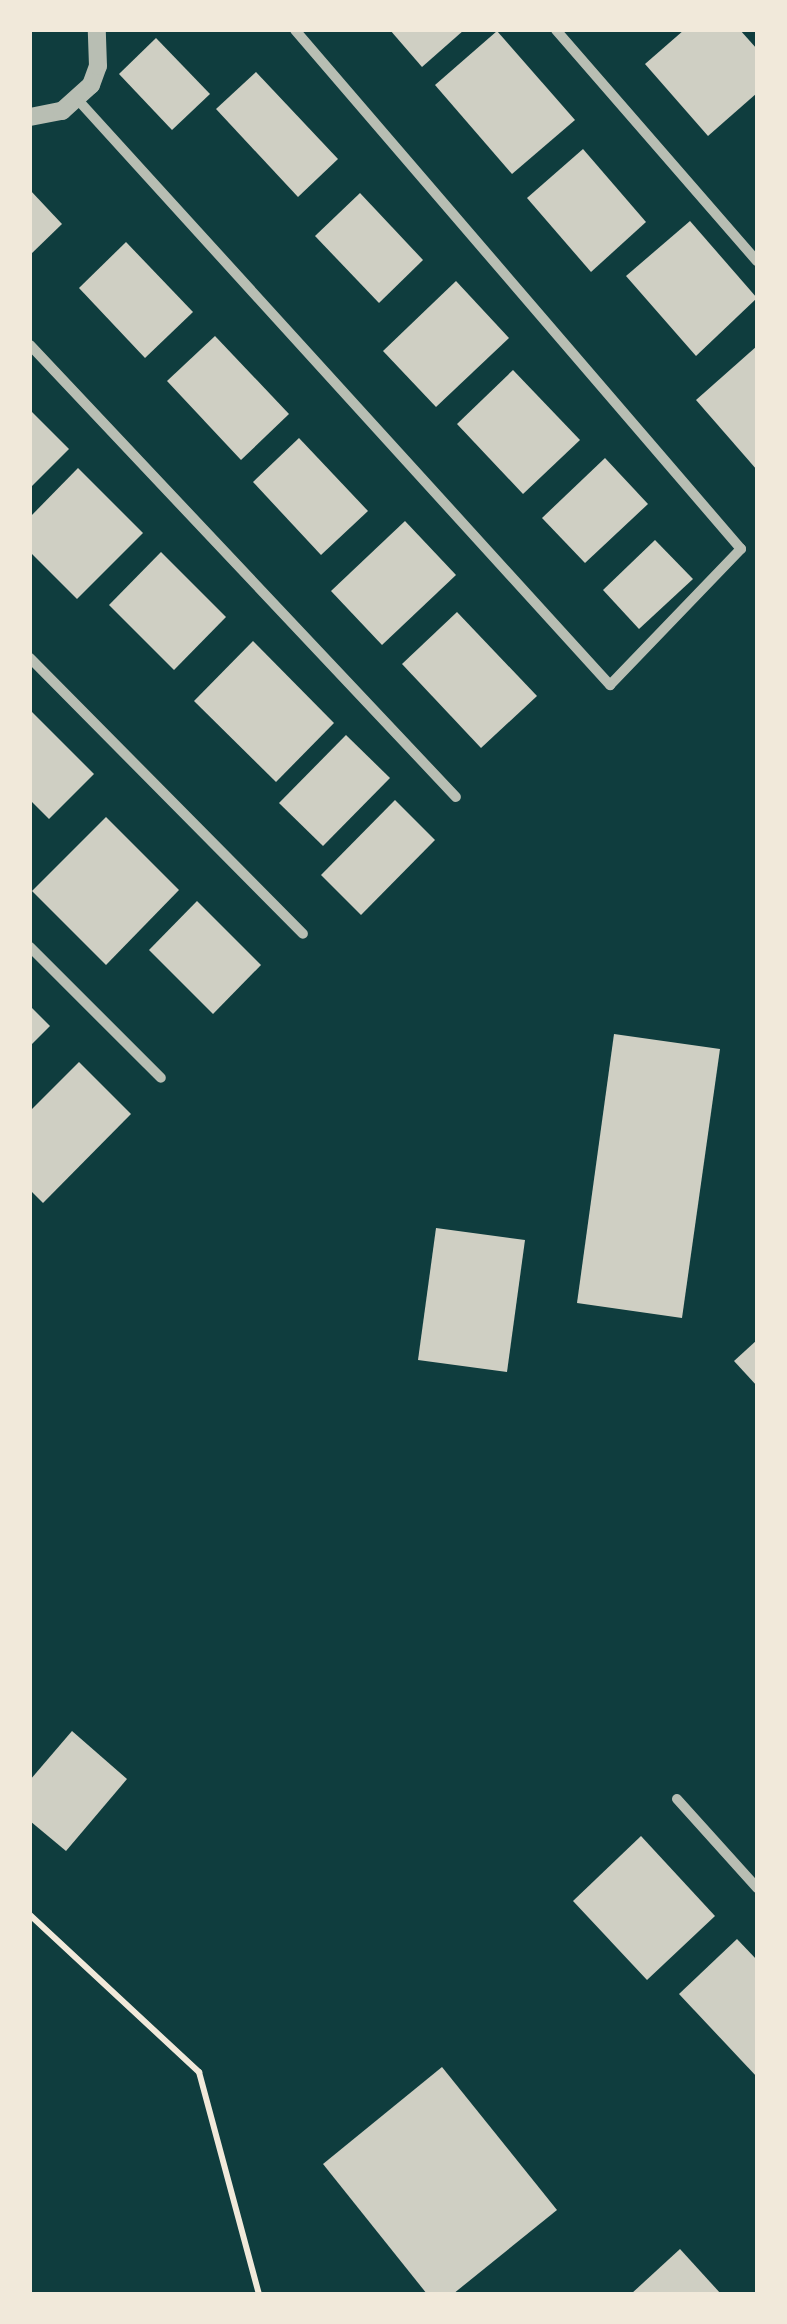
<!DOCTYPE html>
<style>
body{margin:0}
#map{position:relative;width:787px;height:2324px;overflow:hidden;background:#0f3d3e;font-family:Cabin,sans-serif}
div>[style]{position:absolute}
.building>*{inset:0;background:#cfcfc3}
.path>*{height:6px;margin:-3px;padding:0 3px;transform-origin:3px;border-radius:3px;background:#f1e9da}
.minor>*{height:10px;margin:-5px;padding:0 5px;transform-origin:5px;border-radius:5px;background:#b8beb3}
.tertiary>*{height:18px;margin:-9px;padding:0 9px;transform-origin:9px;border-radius:9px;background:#b8beb3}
span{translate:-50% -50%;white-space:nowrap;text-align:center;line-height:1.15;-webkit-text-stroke:10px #f1e9da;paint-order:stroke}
.frame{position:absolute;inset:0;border:32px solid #f1e9da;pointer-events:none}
</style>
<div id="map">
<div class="building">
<i style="clip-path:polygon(390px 30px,464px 30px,422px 67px)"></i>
<i style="clip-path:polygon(684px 30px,740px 30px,757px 49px,757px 93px,708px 136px,645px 64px)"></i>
<i style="clip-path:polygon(497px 31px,575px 120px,512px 174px,435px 85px)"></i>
<i style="clip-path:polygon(156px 38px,210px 94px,172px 130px,119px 74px)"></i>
<i style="clip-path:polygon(256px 72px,338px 159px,298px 197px,216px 109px)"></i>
<i style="clip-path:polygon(583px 149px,646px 222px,591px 272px,527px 198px)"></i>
<i style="clip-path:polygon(30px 190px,62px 224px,30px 255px)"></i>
<i style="clip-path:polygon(360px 193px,423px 260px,379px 303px,315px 236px)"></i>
<i style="clip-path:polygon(690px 221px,757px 298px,696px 356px,626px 276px)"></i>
<i style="clip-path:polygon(126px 242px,193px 312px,145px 358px,79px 288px)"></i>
<i style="clip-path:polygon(456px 281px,509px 338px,436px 407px,383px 351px)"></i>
<i style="clip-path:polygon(215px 336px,289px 414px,241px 460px,167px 381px)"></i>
<i style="clip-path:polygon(757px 346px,757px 470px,696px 400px)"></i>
<i style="clip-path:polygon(513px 370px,580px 440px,523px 494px,457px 424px)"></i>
<i style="clip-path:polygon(30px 410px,69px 449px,30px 488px)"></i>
<i style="clip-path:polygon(299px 438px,368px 511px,321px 555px,253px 482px)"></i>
<i style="clip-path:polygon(605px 458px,648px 504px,585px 563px,542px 518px)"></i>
<i style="clip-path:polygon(78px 468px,143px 533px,77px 599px,30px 552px,30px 517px)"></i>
<i style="clip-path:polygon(405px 521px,456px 575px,382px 645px,331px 591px)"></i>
<i style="clip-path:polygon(655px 540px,693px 579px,639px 629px,603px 590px)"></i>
<i style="clip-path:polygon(161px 552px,226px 617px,174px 670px,109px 605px)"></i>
<i style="clip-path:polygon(457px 612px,537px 696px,481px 748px,402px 664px)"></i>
<i style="clip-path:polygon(253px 641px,334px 723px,276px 782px,194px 701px)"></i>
<i style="clip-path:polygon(30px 710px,94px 774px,49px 819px,30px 800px)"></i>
<i style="clip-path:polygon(346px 735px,390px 778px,323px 846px,279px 803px)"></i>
<i style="clip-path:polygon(395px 800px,435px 840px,361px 915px,321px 875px)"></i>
<i style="clip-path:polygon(106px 817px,179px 890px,106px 965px,32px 891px)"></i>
<i style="clip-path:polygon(197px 901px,261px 965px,213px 1014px,149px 950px)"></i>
<i style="clip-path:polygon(30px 1006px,50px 1026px,30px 1046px)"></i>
<i style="clip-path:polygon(614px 1034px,720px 1049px,682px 1318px,577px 1303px)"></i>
<i style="clip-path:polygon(79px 1062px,131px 1114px,43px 1203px,30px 1190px,30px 1111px)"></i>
<i style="clip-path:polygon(436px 1228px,525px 1240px,507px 1372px,418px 1360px)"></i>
<i style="clip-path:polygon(757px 1340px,757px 1386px,734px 1361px)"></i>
<i style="clip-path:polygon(72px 1731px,127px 1779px,66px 1851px,30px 1821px,30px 1780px)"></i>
<i style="clip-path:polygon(641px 1836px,715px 1916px,647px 1980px,573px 1901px)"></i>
<i style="clip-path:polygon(737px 1939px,757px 1960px,757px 2077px,679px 1994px)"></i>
<i style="clip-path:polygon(442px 2067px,557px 2210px,453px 2294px,427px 2294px,323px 2164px)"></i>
<i style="clip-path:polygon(680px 2249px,721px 2294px,631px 2294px)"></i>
</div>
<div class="path">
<i style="left:30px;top:1915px;width:231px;rotate:42.9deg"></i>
<i style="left:199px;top:2072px;width:230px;rotate:74.9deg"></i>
</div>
<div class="minor">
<i style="left:556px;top:30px;width:306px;rotate:49deg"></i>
<i style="left:78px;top:100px;width:791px;rotate:47.72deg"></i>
<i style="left:610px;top:685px;width:189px;rotate:-46.1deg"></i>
<i style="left:741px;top:549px;width:684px;rotate:-130.67deg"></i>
<i style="left:30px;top:345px;width:621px;rotate:46.7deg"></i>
<i style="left:30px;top:658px;width:388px;rotate:45.3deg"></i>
<i style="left:30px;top:947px;width:185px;rotate:45deg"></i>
<i style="left:677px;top:1799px;width:120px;rotate:48deg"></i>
</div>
<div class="tertiary">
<i style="left:30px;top:117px;width:33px;rotate:-11deg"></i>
<i style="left:62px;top:111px;width:39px;rotate:-42deg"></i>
<i style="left:91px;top:85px;width:20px;rotate:-70deg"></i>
<i style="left:98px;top:66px;width:36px;rotate:-92deg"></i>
</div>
<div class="frame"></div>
</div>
